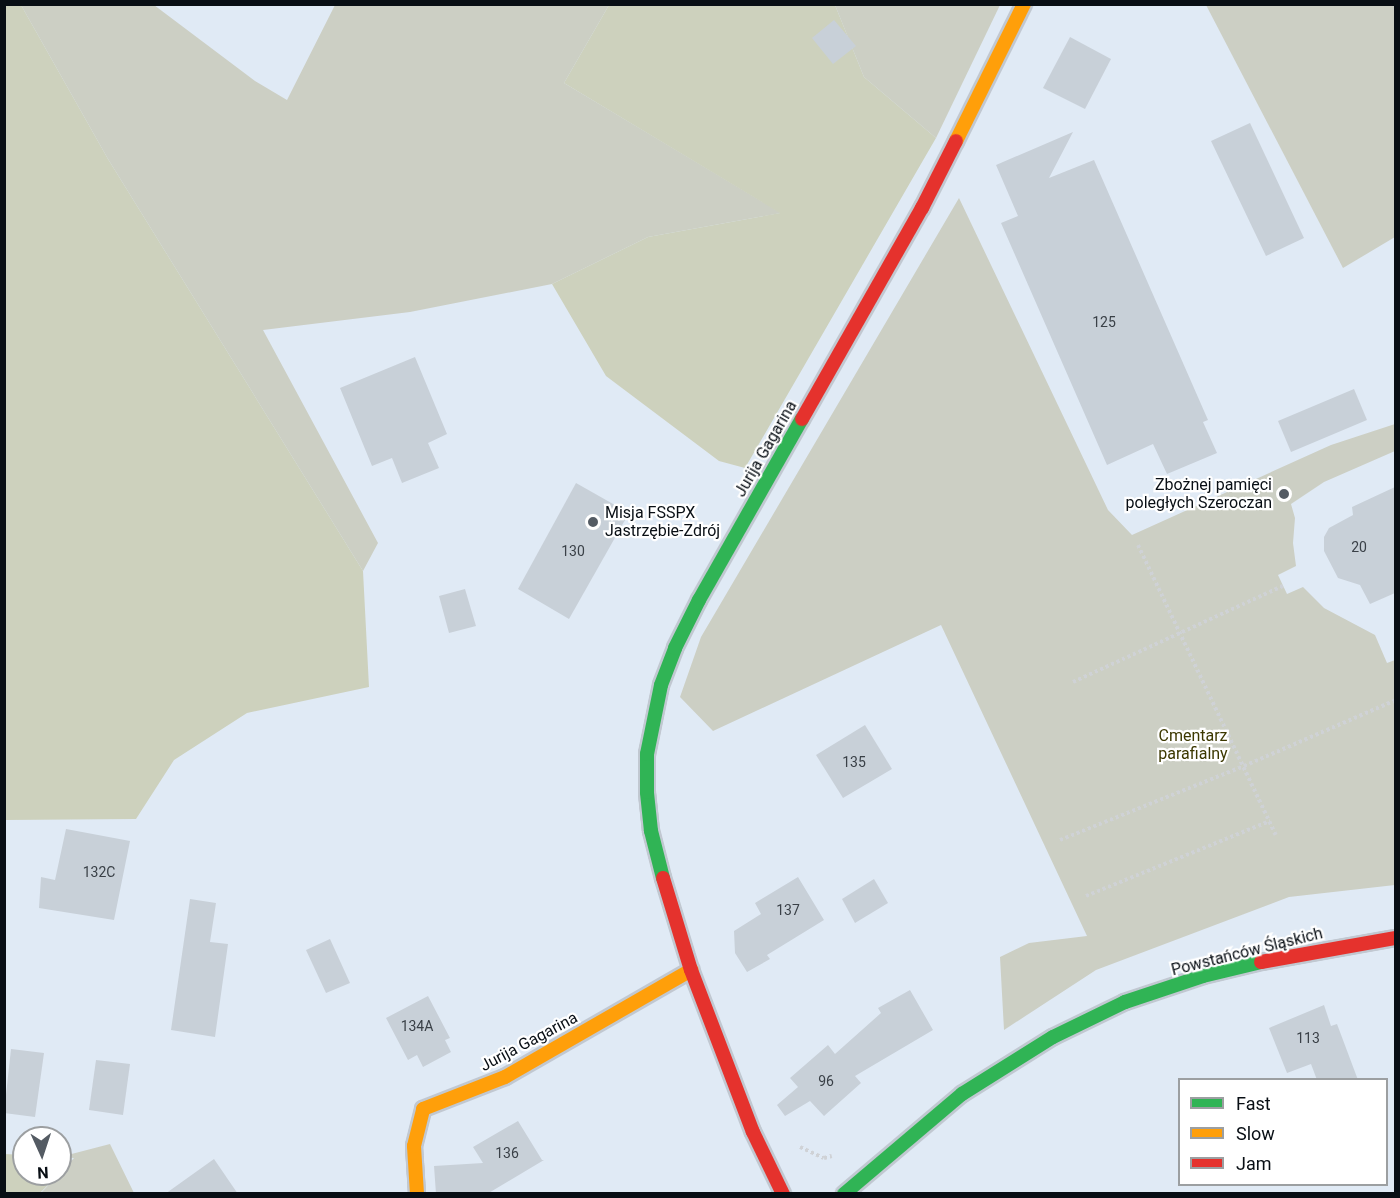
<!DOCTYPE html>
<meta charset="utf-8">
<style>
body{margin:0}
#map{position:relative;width:1400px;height:1198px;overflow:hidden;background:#e0eaf5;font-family:Roboto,sans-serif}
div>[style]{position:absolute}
.green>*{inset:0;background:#cccfc4}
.forest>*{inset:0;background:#cdd1bd}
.building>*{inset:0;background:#c8d0d8}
.path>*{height:4px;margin-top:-2px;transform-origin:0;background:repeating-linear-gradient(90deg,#cfd2d6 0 3px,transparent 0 6px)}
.roads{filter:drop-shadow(2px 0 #c1c8d1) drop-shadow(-2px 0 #c1c8d1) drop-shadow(0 2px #c1c8d1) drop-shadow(0 -2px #c1c8d1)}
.fast>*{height:14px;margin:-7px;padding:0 7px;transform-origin:7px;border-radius:7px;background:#30b455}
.slow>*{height:14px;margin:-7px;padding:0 7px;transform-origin:7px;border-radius:7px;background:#ff9f0a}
.jam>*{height:14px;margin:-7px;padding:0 7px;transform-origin:7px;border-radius:7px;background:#e5322d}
.dots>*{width:16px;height:16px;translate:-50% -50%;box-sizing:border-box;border:3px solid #fff;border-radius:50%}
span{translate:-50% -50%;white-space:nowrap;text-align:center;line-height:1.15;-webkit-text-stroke:4.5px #fff;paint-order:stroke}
.number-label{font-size:14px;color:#3a4047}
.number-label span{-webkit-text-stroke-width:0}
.street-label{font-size:16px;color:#080e14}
.poi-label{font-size:16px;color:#080e14}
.right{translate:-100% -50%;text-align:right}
.left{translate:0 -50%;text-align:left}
.park-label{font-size:16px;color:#3c3800}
.frame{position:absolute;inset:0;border:6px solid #080e14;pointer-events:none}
.legend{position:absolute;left:1178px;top:1078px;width:210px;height:108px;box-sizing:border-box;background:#fff;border:2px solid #9c9fa1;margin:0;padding:8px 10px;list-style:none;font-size:18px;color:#080e14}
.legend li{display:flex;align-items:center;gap:12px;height:30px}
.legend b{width:30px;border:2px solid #9c9fa1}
.north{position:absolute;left:12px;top:1126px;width:60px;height:60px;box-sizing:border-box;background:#fff;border:2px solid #9c9fa1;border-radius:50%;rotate:177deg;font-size:16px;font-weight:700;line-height:24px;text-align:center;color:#080e14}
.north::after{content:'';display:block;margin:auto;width:21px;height:27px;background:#545b63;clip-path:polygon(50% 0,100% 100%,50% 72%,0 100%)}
</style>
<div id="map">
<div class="green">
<i style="clip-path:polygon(21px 5px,154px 5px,255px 81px,287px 100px,335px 5px,609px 5px,564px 83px,781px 213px,648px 237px,552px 284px,410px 312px,263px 330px,378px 543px,363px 571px,108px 159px)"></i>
<i style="clip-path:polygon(835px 5px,1000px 5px,936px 138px,864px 77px)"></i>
<i style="clip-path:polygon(1206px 5px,1395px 5px,1395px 237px,1343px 268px)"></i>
<i style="clip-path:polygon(959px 198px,1108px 510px,1132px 535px,1331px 445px,1395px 424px,1395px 451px,1324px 482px,1291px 504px,1295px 518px,1293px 543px,1296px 566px,1278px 575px,1287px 594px,1303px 587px,1324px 608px,1375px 635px,1387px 663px,1395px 660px,1395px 885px,1289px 897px,1096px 970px,1004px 1030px,1000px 957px,1029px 943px,1087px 936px,941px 625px,713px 731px,680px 697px,701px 637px)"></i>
<i style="clip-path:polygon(110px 1144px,134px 1193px,40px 1194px,74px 1158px,60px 1157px)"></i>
</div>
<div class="forest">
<i style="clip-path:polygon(4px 5px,21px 5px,108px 159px,363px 571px,369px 687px,247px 713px,174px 760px,136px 819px,5px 820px)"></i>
<i style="clip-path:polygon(609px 5px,835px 5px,864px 77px,936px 138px,745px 468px,719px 461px,606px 376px,552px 284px,648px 237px,780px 213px,564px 83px)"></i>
<i style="clip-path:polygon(5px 1154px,24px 1155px,24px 1174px,59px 1174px,40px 1193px,5px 1193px)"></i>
</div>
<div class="building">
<i style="clip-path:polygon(834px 20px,856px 46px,833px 64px,812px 38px)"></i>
<i style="clip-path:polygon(1070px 37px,1111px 59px,1085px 109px,1043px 88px)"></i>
<i style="clip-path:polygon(1250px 123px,1304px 238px,1266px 256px,1211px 141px)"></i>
<i style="clip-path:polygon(1073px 132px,1049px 178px,1094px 160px,1208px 420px,1203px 422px,1217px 453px,1167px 474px,1153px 444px,1107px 465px,1001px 223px,1018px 216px,996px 165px)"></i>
<i style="clip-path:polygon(415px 357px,447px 434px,428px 443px,439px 468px,402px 483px,392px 458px,372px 466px,340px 388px)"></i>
<i style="clip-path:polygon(1354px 389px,1367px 420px,1291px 452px,1278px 421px)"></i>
<i style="clip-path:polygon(576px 483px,629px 513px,569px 619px,518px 589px)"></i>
<i style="clip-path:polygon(1395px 487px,1395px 593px,1370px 604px,1360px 585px,1338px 578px,1324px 551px,1324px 537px,1329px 528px,1353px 515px,1352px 507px)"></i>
<i style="clip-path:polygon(465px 589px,476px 626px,449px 633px,439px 596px)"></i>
<i style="clip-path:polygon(865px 725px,892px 769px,843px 798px,816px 755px)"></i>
<i style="clip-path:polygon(66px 829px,130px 841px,114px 920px,39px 908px,41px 877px,55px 880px)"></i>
<i style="clip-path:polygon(798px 877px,824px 920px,767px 955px,770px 959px,747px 972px,735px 953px,734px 931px,761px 914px,755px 903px)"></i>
<i style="clip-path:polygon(874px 879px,888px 903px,855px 923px,842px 899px)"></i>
<i style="clip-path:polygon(190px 899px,216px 903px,210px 942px,228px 944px,215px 1037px,171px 1030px)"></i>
<i style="clip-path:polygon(330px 939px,350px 983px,326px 993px,306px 950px)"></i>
<i style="clip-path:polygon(910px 990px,933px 1030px,855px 1076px,861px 1083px,824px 1116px,810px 1101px,785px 1116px,777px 1105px,798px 1087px,790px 1078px,828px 1045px,835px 1054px,881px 1013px,878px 1008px)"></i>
<i style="clip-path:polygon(428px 996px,450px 1038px,445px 1040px,451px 1052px,423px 1067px,417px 1055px,408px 1060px,386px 1018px)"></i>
<i style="clip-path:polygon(1324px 1005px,1331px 1026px,1337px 1024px,1358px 1080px,1317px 1080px,1311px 1064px,1287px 1073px,1269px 1028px)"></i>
<i style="clip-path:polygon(11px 1049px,44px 1053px,35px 1117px,4px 1113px)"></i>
<i style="clip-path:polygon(96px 1060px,130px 1064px,123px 1115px,89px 1110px)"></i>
<i style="clip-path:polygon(518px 1121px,542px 1160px,544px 1160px,487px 1194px,436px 1194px,434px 1166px,483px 1163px,473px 1147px)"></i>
<i style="clip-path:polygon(214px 1159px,238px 1194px,165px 1194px)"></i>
</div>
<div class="path">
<i style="left:1138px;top:545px;width:321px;rotate:64.6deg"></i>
<i style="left:1073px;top:682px;width:231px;rotate:-24.6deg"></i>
<i style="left:1060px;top:840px;width:198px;rotate:-21.9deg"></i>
<i style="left:1244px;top:766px;width:166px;rotate:-23.5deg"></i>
<i style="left:1086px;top:896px;width:199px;rotate:-22.2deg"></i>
<i style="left:800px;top:1147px;width:26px;rotate:25deg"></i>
<i style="left:824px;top:1158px;width:8px;rotate:-14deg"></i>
</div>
<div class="roads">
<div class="fast">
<i style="left:663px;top:878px;width:49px;rotate:-104.3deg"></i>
<i style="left:651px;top:831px;width:39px;rotate:-96deg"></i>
<i style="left:647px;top:792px;width:38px;rotate:-90deg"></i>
<i style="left:647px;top:754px;width:70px;rotate:-78.5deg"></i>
<i style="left:661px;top:685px;width:40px;rotate:-69deg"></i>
<i style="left:675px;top:648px;width:54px;rotate:-63.4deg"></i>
<i style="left:699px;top:600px;width:208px;rotate:-60.4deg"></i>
<i style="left:844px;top:1194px;width:155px;rotate:-40.3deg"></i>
<i style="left:962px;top:1094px;width:107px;rotate:-32.1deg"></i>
<i style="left:1053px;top:1037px;width:80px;rotate:-25.9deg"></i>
<i style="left:1125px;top:1002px;width:82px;rotate:-18.4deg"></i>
<i style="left:1203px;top:976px;width:60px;rotate:-13.6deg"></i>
</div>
<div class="slow">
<i style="left:956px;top:141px;width:153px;rotate:-63.6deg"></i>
<i style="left:417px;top:1194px;width:48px;rotate:-93.6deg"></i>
<i style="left:414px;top:1146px;width:38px;rotate:-76deg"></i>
<i style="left:423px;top:1109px;width:88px;rotate:-21.3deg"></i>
<i style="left:505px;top:1077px;width:215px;rotate:-29.9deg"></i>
</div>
<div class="jam">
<i style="left:802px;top:419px;width:243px;rotate:-60.4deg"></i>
<i style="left:922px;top:208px;width:75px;rotate:-63.1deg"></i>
<i style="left:663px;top:878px;width:96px;rotate:73.1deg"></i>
<i style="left:691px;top:970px;width:173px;rotate:69.1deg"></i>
<i style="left:753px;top:1132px;width:69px;rotate:64.2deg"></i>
<i style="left:1261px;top:962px;width:137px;rotate:-10.1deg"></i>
</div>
</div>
<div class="dots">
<i style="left:1284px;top:494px;background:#545b63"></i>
<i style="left:593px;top:522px;background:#545b63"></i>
</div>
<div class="number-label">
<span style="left:1104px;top:322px">125</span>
<span style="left:1359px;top:547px">20</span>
<span style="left:573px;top:551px">130</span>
<span style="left:854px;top:762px">135</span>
<span style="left:99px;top:872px">132C</span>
<span style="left:788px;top:910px">137</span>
<span style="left:417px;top:1026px">134A</span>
<span style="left:1308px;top:1038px">113</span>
<span style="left:826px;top:1081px">96</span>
<span style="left:507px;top:1153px">136</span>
</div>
<div class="street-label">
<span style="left:766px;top:449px;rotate:-60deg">Jurija Gagarina</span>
<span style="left:1247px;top:952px;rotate:-14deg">Powstańców Śląskich</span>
<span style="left:529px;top:1042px;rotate:-28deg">Jurija Gagarina</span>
</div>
<div class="poi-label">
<span class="right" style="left:1272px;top:494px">Zbożnej pamięci<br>poległych Szeroczan</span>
<span class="left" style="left:605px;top:522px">Misja FSSPX<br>Jastrzębie-Zdrój</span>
</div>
<div class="park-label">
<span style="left:1193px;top:745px">Cmentarz<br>parafialny</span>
</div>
<div class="frame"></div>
<ul class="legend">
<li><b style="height:8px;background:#30b455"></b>Fast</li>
<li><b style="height:8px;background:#ff9f0a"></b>Slow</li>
<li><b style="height:8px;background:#e5322d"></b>Jam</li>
</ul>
<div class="north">N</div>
</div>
